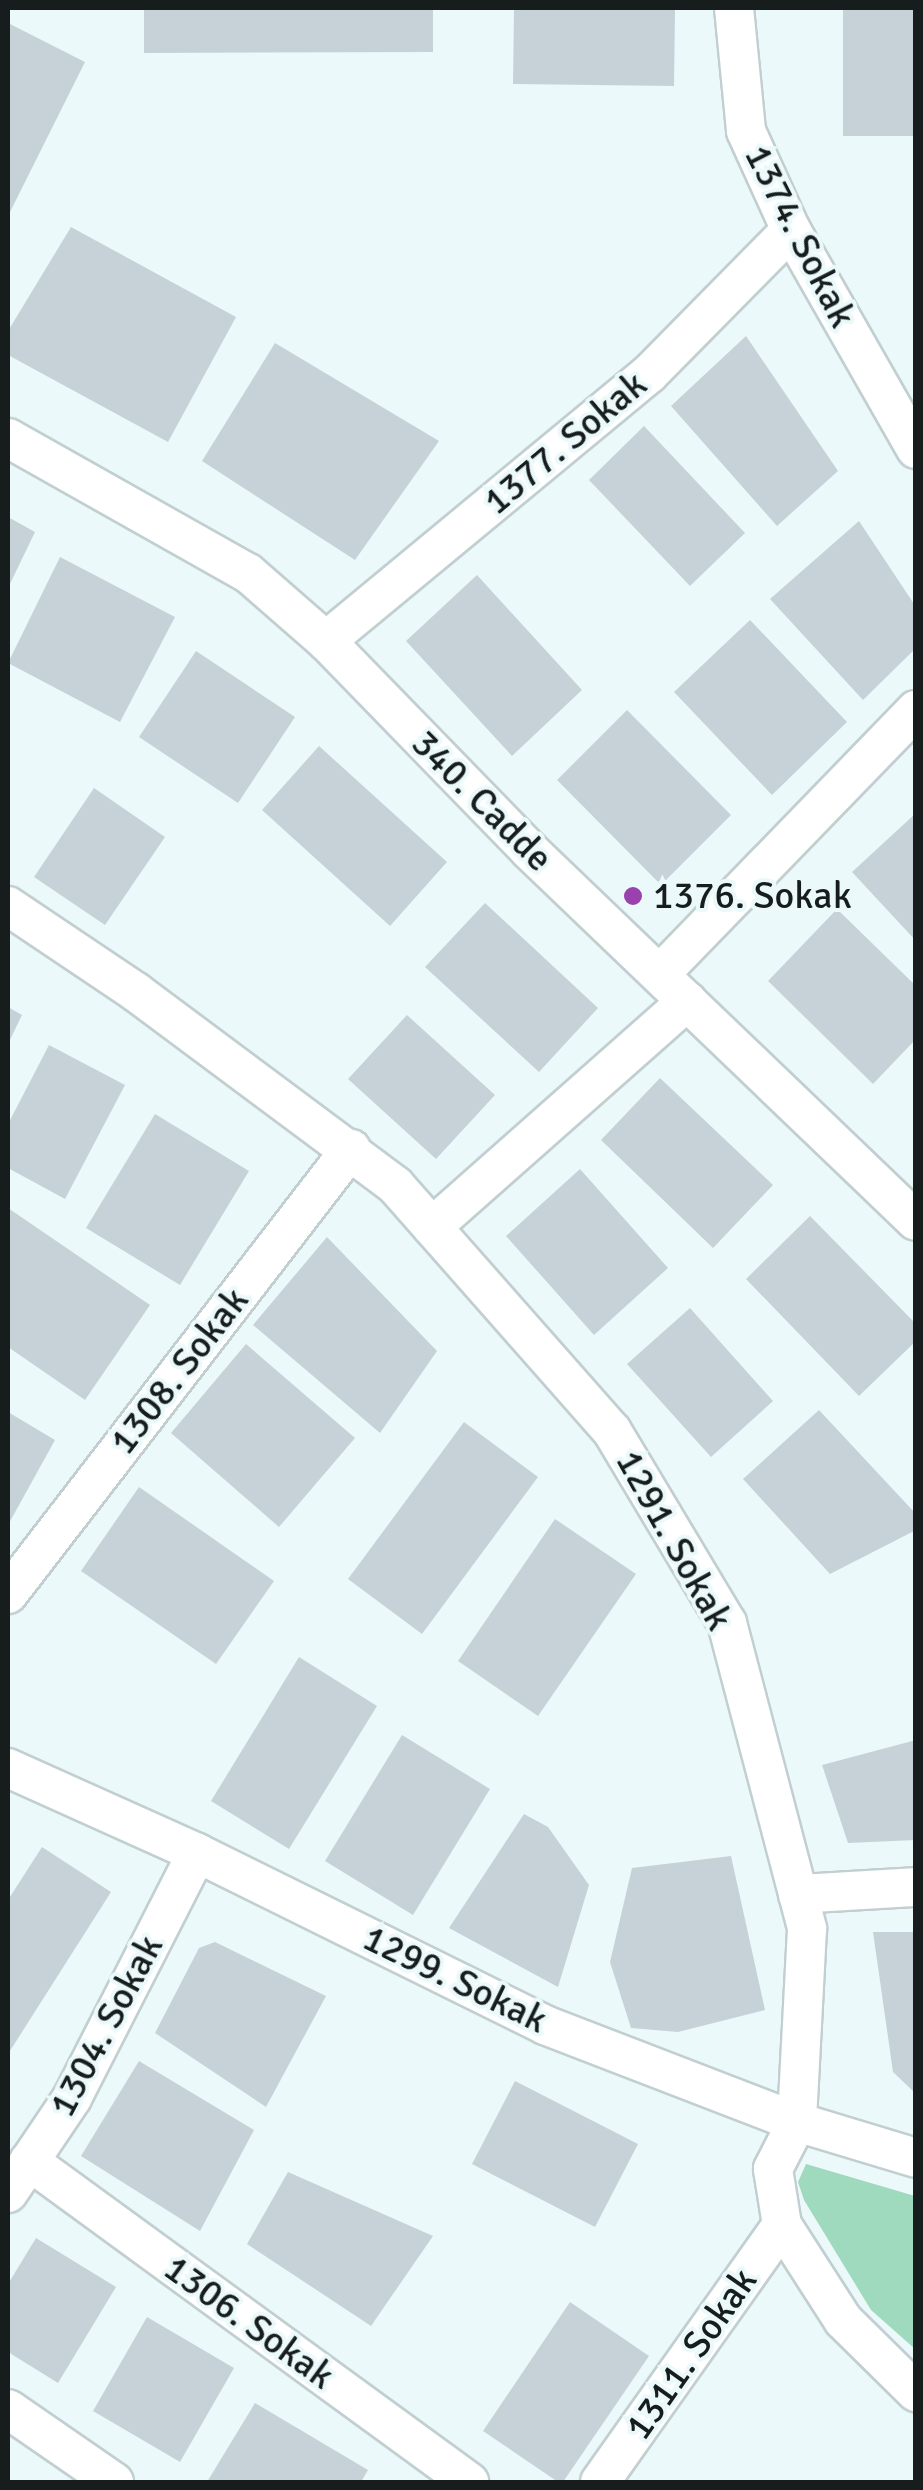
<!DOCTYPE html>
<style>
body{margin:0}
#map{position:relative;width:923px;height:2490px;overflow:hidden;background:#ebf9fb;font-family:Signika,sans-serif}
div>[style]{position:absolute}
.green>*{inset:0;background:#9fdabe}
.building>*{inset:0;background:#c6d2d8}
.roads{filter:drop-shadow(2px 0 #c1cfd1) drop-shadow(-2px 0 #c1cfd1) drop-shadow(0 2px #c1cfd1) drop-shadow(0 -2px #c1cfd1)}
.street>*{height:38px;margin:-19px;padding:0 19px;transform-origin:19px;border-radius:19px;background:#fff}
.dots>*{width:28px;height:28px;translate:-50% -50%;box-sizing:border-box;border:5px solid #ebf9fb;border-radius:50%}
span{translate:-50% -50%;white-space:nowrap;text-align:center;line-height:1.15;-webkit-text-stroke:8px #ebf9fb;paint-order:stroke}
.street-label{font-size:38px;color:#171c1d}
.poi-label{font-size:38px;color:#171c1d}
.left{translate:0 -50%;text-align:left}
.frame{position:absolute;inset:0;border:10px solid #171c1d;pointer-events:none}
</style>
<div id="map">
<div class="green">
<i style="clip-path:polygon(806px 2164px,915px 2196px,915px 2349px,871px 2310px,804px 2200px,798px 2182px)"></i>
</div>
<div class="building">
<i style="clip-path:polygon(144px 8px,433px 8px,433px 52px,144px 53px)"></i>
<i style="clip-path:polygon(514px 8px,675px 8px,674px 86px,513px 84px)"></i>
<i style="clip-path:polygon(843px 8px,916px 8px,916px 136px,843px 136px)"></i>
<i style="clip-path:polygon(8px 23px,85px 62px,8px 216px)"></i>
<i style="clip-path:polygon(71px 227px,236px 317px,168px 442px,8px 355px,8px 331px)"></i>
<i style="clip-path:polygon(746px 336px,838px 471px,777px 526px,671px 406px)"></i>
<i style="clip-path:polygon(275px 343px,439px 441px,355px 560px,202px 461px)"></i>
<i style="clip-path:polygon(644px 426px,745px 533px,690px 586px,589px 480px)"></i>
<i style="clip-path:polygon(8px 517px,35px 532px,8px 588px)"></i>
<i style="clip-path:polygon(859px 521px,916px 607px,916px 648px,863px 700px,770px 599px)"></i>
<i style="clip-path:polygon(60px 557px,175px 617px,120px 722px,8px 663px)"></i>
<i style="clip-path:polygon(477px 575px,582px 690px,512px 756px,406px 641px)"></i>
<i style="clip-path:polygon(750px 620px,847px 722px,772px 795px,674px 692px)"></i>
<i style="clip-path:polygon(196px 651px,295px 717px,238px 803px,139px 737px)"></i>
<i style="clip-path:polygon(627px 710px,731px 815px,661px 885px,557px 780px)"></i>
<i style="clip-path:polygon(319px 746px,447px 862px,390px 926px,262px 810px)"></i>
<i style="clip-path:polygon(94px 788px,165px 837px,105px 925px,34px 877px)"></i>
<i style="clip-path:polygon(916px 813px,916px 941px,852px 872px)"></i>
<i style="clip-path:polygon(485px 903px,598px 1008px,539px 1072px,425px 967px)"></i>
<i style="clip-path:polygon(837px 909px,916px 986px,916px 1039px,873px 1084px,768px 981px)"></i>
<i style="clip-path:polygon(8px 1007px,22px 1015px,8px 1044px)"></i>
<i style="clip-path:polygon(407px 1015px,495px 1095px,436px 1159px,348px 1079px)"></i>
<i style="clip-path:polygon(49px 1045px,125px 1085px,65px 1199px,8px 1168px,8px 1124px)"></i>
<i style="clip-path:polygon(660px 1078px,773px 1185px,713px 1248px,601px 1140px)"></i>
<i style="clip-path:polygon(155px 1114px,249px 1171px,180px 1285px,86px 1228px)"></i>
<i style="clip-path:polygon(580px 1169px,668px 1268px,594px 1335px,506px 1236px)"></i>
<i style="clip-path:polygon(8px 1208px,150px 1305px,85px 1400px,8px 1347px)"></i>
<i style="clip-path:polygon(810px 1216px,916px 1324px,916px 1341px,859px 1396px,746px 1279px)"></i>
<i style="clip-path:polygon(327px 1237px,437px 1351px,380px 1433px,253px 1325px)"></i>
<i style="clip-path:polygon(690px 1308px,773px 1401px,711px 1457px,627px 1364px)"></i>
<i style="clip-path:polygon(246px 1344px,355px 1438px,279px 1527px,171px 1433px)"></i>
<i style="clip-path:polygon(819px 1410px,916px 1514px,916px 1530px,830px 1574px,743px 1479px)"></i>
<i style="clip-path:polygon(8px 1412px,55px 1440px,8px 1525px)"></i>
<i style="clip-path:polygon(464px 1422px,538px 1477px,422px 1634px,348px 1579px)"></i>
<i style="clip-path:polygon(139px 1487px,274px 1581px,216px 1664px,81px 1571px)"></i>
<i style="clip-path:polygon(555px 1519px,636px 1574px,538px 1716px,458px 1661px)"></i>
<i style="clip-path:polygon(299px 1657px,377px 1706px,289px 1849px,211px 1801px)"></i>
<i style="clip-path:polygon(402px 1735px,490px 1789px,413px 1915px,325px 1861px)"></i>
<i style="clip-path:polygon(916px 1740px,916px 1840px,848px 1843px,822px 1765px)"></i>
<i style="clip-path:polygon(524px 1814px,548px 1827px,589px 1885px,558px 1987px,449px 1928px)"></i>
<i style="clip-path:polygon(42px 1847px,111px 1892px,8px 2054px,8px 1900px)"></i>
<i style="clip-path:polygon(731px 1856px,765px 2010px,678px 2032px,631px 2028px,610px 1962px,632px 1868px)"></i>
<i style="clip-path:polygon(873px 1932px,916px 1932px,916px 2094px,893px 2072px)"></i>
<i style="clip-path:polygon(215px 1942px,326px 1996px,266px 2107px,155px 2033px,199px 1948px)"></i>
<i style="clip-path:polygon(139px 2061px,254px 2130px,200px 2231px,81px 2156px)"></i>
<i style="clip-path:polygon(515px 2081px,638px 2144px,595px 2227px,472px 2164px)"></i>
<i style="clip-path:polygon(288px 2172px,433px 2236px,371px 2326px,247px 2244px)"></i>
<i style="clip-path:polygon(36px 2238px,116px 2287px,58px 2383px,8px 2352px,8px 2284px)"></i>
<i style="clip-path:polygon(570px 2302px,649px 2356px,563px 2482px,558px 2482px,483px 2431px)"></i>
<i style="clip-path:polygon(147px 2317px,234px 2368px,180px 2462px,93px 2411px)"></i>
<i style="clip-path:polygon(255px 2403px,368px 2470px,361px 2482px,207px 2482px)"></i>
</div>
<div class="roads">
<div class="street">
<i style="left:734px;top:8px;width:124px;rotate:84.4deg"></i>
<i style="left:746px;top:131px;width:109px;rotate:65.6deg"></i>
<i style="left:791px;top:230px;width:252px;rotate:60.3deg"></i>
<i style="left:8px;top:438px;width:275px;rotate:29.4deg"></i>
<i style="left:248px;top:573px;width:103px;rotate:41.1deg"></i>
<i style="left:326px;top:641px;width:291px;rotate:45.8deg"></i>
<i style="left:529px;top:850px;width:536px;rotate:43.79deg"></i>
<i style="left:326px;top:641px;width:419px;rotate:-39.6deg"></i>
<i style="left:649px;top:374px;width:202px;rotate:-45.4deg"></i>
<i style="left:8px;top:906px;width:154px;rotate:33.9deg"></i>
<i style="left:136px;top:992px;width:323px;rotate:36.7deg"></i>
<i style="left:395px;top:1185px;width:328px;rotate:48.6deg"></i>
<i style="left:612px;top:1431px;width:224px;rotate:59.1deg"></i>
<i style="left:727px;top:1623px;width:316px;rotate:75.3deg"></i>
<i style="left:807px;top:1929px;width:193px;rotate:93deg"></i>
<i style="left:797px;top:2122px;width:53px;rotate:117.1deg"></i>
<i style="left:773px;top:2169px;width:57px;rotate:80.9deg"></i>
<i style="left:782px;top:2225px;width:113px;rotate:57.3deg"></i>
<i style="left:843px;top:2320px;width:103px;rotate:44.6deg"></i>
<i style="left:660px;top:974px;width:368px;rotate:-45.9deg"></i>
<i style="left:432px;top:1227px;width:341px;rotate:-41.5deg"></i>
<i style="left:8px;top:1594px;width:562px;rotate:-52.38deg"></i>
<i style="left:8px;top:1768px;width:207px;rotate:24.2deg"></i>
<i style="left:197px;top:1853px;width:388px;rotate:26.3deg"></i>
<i style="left:545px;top:2025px;width:270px;rotate:21.1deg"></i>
<i style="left:797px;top:2122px;width:124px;rotate:16.8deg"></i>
<i style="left:798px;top:1894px;width:118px;rotate:-3.4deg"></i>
<i style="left:29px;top:2161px;width:545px;rotate:36.11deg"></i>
<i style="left:8px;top:2193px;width:115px;rotate:-56deg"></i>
<i style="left:72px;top:2098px;width:275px;rotate:-63deg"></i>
<i style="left:8px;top:2409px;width:129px;rotate:34.6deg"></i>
<i style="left:600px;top:2482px;width:315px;rotate:-54.7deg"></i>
</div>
</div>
<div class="dots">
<i style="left:633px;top:896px;background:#9941ad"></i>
</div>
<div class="street-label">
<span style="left:800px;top:236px;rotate:63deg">1374. Sokak</span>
<span style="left:565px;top:443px;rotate:-40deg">1377. Sokak</span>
<span style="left:482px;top:801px;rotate:45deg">340. Cadde</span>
<span style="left:179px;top:1371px;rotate:-52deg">1308. Sokak</span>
<span style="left:674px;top:1540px;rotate:61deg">1291. Sokak</span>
<span style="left:455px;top:1979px;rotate:26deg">1299. Sokak</span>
<span style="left:106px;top:2026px;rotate:-62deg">1304. Sokak</span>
<span style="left:249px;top:2322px;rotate:36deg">1306. Sokak</span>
<span style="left:691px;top:2354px;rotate:-55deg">1311. Sokak</span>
</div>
<div class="poi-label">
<span class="left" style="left:653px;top:896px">1376. Sokak</span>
</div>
<div class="frame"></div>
</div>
